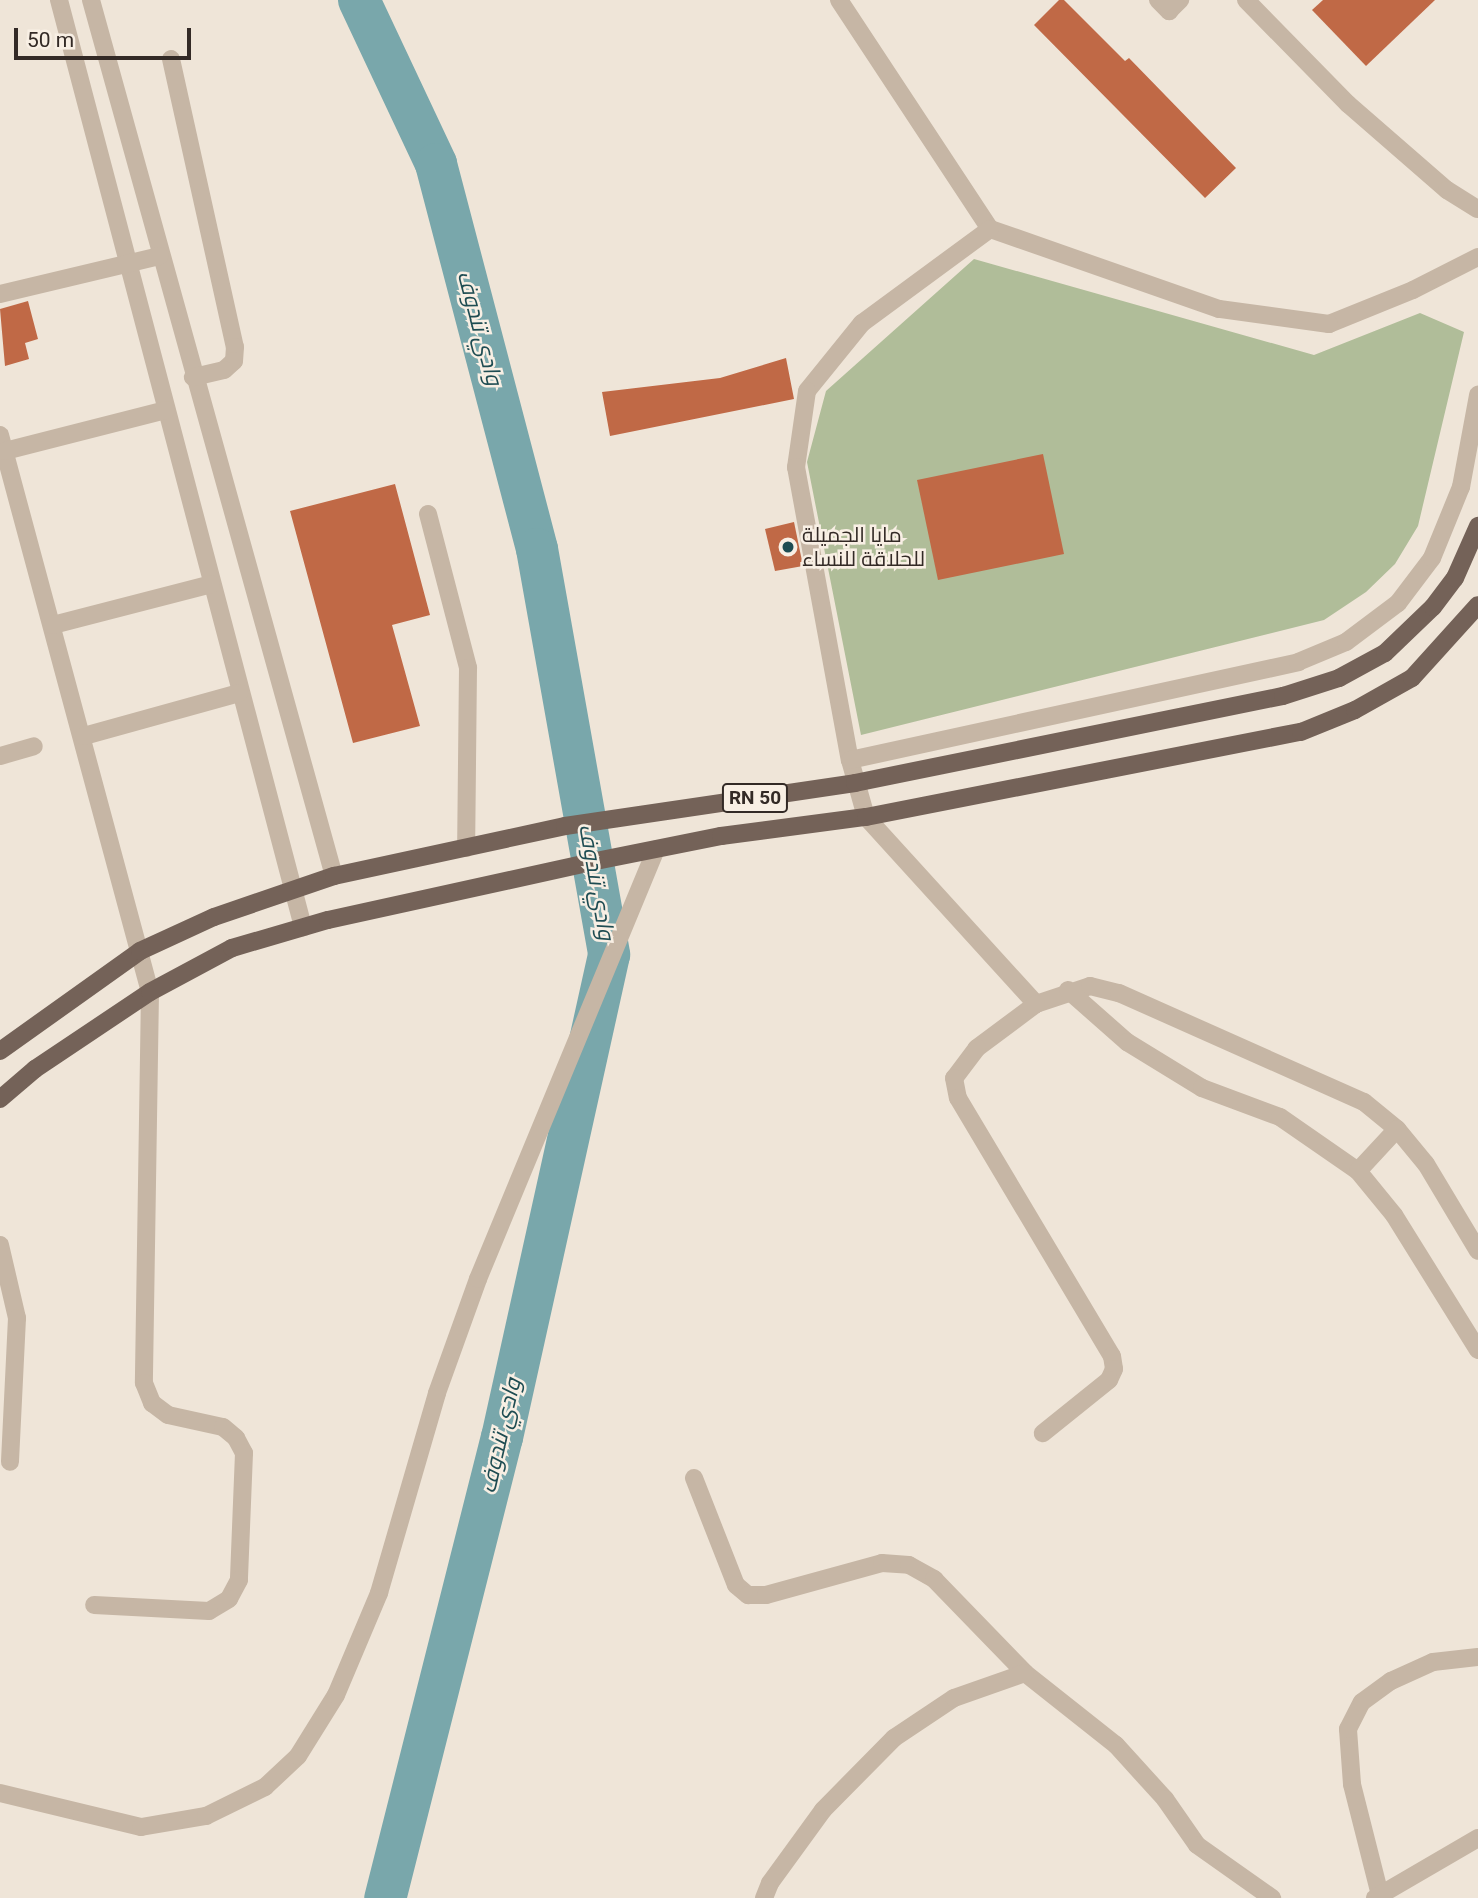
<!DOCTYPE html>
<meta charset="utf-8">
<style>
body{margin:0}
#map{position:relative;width:1478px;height:1898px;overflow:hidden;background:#efe5d8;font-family:Roboto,Cairo,sans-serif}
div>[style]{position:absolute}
.green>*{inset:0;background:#b0bd99}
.river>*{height:42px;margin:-21px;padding:0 21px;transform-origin:21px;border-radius:21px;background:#79a7ab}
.building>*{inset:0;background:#c06946}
.minor>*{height:18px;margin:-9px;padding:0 9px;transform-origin:9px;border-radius:9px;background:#c6b6a5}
.major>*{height:18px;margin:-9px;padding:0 9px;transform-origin:9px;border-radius:9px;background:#746258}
.dots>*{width:19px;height:19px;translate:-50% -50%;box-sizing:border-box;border:4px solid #f8efe4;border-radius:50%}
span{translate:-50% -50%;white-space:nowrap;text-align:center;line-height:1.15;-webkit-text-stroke:5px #f8efe4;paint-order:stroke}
.shield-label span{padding:2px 5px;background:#f8efe4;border:2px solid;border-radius:5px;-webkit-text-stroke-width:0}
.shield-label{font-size:19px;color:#332a26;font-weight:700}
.poi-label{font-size:21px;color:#332a26}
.left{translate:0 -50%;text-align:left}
.water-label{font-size:23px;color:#1e4c52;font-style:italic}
.scale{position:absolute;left:14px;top:28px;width:177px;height:32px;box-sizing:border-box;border:4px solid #332a26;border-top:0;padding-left:9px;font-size:21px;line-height:24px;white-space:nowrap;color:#332a26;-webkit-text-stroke:5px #f8efe4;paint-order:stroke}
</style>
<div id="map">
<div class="green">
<i style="clip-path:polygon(974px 259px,1314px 355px,1420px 313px,1464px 332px,1418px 526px,1395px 564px,1366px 592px,1324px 620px,861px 735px,807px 462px,826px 391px)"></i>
</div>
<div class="river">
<i style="left:359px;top:0;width:181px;rotate:64.8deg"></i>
<i style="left:436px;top:164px;width:398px;rotate:75.3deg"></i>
<i style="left:537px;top:549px;width:412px;rotate:79.9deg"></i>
<i style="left:609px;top:955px;width:494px;rotate:102.5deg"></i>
<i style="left:502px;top:1437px;width:476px;rotate:104.2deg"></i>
</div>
<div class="building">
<i style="clip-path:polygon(1059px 0,1064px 0,1125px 61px,1129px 58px,1236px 168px,1205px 198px,1034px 25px)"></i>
<i style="clip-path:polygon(1323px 0,1435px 0,1366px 66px,1312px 10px)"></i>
<i style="clip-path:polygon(28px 301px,38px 339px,25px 343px,29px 359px,5px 366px,0 309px)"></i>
<i style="clip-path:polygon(786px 358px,794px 399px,610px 436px,602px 392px,720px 378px)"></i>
<i style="clip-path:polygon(1043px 454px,1064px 554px,938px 580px,917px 480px)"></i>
<i style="clip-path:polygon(395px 484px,430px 615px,392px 625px,420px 726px,353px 743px,290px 511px)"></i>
<i style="clip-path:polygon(794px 522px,803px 566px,775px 571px,765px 529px)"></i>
</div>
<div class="minor">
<i style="left:59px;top:0;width:959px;rotate:75.25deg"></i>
<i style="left:91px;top:0;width:909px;rotate:74.5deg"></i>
<i style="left:839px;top:0;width:274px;rotate:56.6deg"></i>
<i style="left:1158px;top:0;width:16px;rotate:45deg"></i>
<i style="left:1169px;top:11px;width:16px;rotate:-45deg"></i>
<i style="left:1246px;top:0;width:146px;rotate:45.6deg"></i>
<i style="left:1348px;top:104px;width:131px;rotate:41deg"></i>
<i style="left:1447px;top:190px;width:36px;rotate:32deg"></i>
<i style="left:171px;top:59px;width:295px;rotate:77.5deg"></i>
<i style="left:235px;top:347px;width:14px;rotate:94deg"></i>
<i style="left:234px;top:361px;width:13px;rotate:138deg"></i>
<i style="left:224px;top:370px;width:32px;rotate:167deg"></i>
<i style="left:1478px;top:257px;width:73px;rotate:153.1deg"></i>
<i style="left:1413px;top:290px;width:91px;rotate:158deg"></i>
<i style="left:1329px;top:324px;width:111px;rotate:-172.2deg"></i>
<i style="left:1219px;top:309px;width:243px;rotate:-160.7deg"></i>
<i style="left:990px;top:229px;width:159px;rotate:143.7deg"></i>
<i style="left:862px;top:323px;width:87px;rotate:129deg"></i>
<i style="left:807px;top:391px;width:77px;rotate:98.2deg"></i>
<i style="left:796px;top:467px;width:298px;rotate:79.6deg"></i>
<i style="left:850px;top:760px;width:59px;rotate:74.3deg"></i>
<i style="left:866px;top:817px;width:253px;rotate:47.7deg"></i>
<i style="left:1036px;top:1004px;width:57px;rotate:-18.4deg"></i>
<i style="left:1090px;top:986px;width:30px;rotate:14deg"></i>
<i style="left:1119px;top:993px;width:268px;rotate:24deg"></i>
<i style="left:1364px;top:1102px;width:43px;rotate:39.3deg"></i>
<i style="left:1397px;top:1129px;width:45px;rotate:50.4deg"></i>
<i style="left:1426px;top:1164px;width:101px;rotate:59.1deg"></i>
<i style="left:0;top:294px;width:164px;rotate:-13.4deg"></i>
<i style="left:0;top:435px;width:577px;rotate:74.93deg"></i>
<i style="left:150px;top:992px;width:391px;rotate:90.9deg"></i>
<i style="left:144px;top:1383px;width:22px;rotate:68deg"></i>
<i style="left:152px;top:1403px;width:20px;rotate:37deg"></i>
<i style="left:168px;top:1415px;width:56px;rotate:12.3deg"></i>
<i style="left:223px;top:1427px;width:17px;rotate:40deg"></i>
<i style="left:236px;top:1438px;width:17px;rotate:62deg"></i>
<i style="left:244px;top:1453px;width:127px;rotate:92.3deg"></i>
<i style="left:239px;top:1580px;width:21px;rotate:118deg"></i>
<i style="left:229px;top:1599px;width:23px;rotate:149deg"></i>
<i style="left:209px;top:1611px;width:115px;rotate:-177deg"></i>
<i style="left:5px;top:451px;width:166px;rotate:-14.3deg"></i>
<i style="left:428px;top:514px;width:159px;rotate:75.4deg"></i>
<i style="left:468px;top:668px;width:180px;rotate:90.6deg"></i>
<i style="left:53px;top:625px;width:163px;rotate:-14.5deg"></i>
<i style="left:84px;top:736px;width:161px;rotate:-15.5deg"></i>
<i style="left:0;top:756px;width:35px;rotate:-16deg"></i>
<i style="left:850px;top:760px;width:459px;rotate:-12.3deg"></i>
<i style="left:1298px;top:662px;width:52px;rotate:-22.6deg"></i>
<i style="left:1346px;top:642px;width:65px;rotate:-36.9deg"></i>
<i style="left:1398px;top:603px;width:56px;rotate:-52.9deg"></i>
<i style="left:1432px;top:558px;width:77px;rotate:-67.8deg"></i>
<i style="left:1461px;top:487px;width:94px;rotate:-79.5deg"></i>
<i style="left:1068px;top:990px;width:79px;rotate:41.4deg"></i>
<i style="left:1127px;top:1042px;width:88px;rotate:31.5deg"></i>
<i style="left:1202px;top:1088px;width:83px;rotate:20.4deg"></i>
<i style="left:1280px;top:1117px;width:95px;rotate:34.7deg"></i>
<i style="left:1358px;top:1171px;width:57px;rotate:50.7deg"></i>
<i style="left:1394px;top:1215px;width:159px;rotate:58.1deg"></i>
<i style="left:1036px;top:1004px;width:74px;rotate:143.3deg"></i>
<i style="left:977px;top:1048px;width:38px;rotate:127deg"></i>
<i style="left:954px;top:1078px;width:20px;rotate:79deg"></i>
<i style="left:958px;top:1098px;width:300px;rotate:59.2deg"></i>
<i style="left:1112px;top:1356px;width:13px;rotate:81deg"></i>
<i style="left:1114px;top:1369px;width:12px;rotate:114deg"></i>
<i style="left:1109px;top:1380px;width:85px;rotate:141.2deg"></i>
<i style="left:1358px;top:1171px;width:57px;rotate:-47.1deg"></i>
<i style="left:0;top:1245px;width:75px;rotate:76.9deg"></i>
<i style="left:17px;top:1318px;width:144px;rotate:92.8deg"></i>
<i style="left:694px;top:1478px;width:115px;rotate:68.6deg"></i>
<i style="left:736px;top:1585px;width:16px;rotate:40deg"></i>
<i style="left:748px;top:1595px;width:18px"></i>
<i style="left:766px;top:1595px;width:120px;rotate:-15.4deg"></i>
<i style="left:882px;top:1563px;width:27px;rotate:4deg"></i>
<i style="left:909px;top:1565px;width:29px;rotate:29deg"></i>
<i style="left:934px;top:1579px;width:131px;rotate:45.9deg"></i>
<i style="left:1025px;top:1673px;width:116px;rotate:38.4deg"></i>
<i style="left:1116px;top:1745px;width:73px;rotate:47.8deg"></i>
<i style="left:1165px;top:1799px;width:56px;rotate:55.2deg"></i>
<i style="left:1197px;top:1845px;width:92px;rotate:35.2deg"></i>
<i style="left:0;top:1793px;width:145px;rotate:13.6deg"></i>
<i style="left:141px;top:1827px;width:66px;rotate:-9.6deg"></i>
<i style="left:206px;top:1816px;width:66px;rotate:-26.2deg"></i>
<i style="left:265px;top:1787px;width:45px;rotate:-43.2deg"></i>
<i style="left:298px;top:1756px;width:72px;rotate:-58.1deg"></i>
<i style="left:336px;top:1695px;width:111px;rotate:-67.1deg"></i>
<i style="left:379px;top:1593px;width:208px;rotate:-73.8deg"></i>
<i style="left:437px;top:1393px;width:121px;rotate:-70.2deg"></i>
<i style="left:478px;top:1279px;width:465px;rotate:-67.5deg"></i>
<i style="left:1380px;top:1895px;width:114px;rotate:-104.2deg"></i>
<i style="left:1352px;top:1784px;width:55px;rotate:-94.2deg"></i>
<i style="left:1348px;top:1729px;width:30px;rotate:-63deg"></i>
<i style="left:1362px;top:1702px;width:36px;rotate:-36deg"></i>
<i style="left:1391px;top:1681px;width:46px;rotate:-24.3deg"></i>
<i style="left:1433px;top:1662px;width:45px;rotate:-6.3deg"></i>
<i style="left:764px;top:1898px;width:16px;rotate:-68deg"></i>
<i style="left:770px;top:1883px;width:90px;rotate:-54deg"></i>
<i style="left:823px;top:1810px;width:101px;rotate:-45.4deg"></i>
<i style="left:894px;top:1738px;width:72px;rotate:-33.7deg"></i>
<i style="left:954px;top:1698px;width:75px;rotate:-19.4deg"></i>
<i style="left:1375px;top:1898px;width:119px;rotate:-30.2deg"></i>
</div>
<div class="major">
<i style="left:0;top:1051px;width:172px;rotate:-35.5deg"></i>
<i style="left:140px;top:951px;width:81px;rotate:-24.7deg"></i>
<i style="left:214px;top:917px;width:127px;rotate:-18.9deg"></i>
<i style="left:334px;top:876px;width:236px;rotate:-12.2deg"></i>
<i style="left:565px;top:826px;width:293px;rotate:-8.4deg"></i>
<i style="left:855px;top:783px;width:437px;rotate:-11.5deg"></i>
<i style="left:1283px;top:696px;width:59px;rotate:-17.8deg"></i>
<i style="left:1339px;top:678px;width:52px;rotate:-28.5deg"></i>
<i style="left:1385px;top:653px;width:66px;rotate:-43.8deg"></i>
<i style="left:1433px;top:607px;width:36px;rotate:-53deg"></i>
<i style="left:1455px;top:578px;width:57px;rotate:-66.1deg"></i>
<i style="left:0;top:1099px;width:46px;rotate:-40.6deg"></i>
<i style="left:35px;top:1069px;width:138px;rotate:-33.8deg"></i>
<i style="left:150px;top:992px;width:93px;rotate:-28.2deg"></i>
<i style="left:232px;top:948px;width:100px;rotate:-16.3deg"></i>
<i style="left:328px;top:920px;width:269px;rotate:-12.4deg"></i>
<i style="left:591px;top:862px;width:133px;rotate:-11.3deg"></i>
<i style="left:721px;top:836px;width:146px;rotate:-7.5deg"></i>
<i style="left:866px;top:817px;width:443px;rotate:-11.1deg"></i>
<i style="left:1301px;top:732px;width:58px;rotate:-22.2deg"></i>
<i style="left:1355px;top:710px;width:65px;rotate:-29.3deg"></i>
<i style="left:1412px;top:678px;width:98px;rotate:-47.9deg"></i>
</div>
<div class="dots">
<i style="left:788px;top:547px;background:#1e4c52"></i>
</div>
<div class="shield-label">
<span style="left:755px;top:798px">RN 50</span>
</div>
<div class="poi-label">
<span class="left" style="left:802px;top:547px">مايا الجميلة<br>للحلاقة للنساء</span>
</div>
<div class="water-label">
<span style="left:479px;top:328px;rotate:75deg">وادي تندوف</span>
<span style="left:596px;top:882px;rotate:80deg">وادي تندوف</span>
<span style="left:501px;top:1436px;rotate:-77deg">وادي تندوف</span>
</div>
<div class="scale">50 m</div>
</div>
